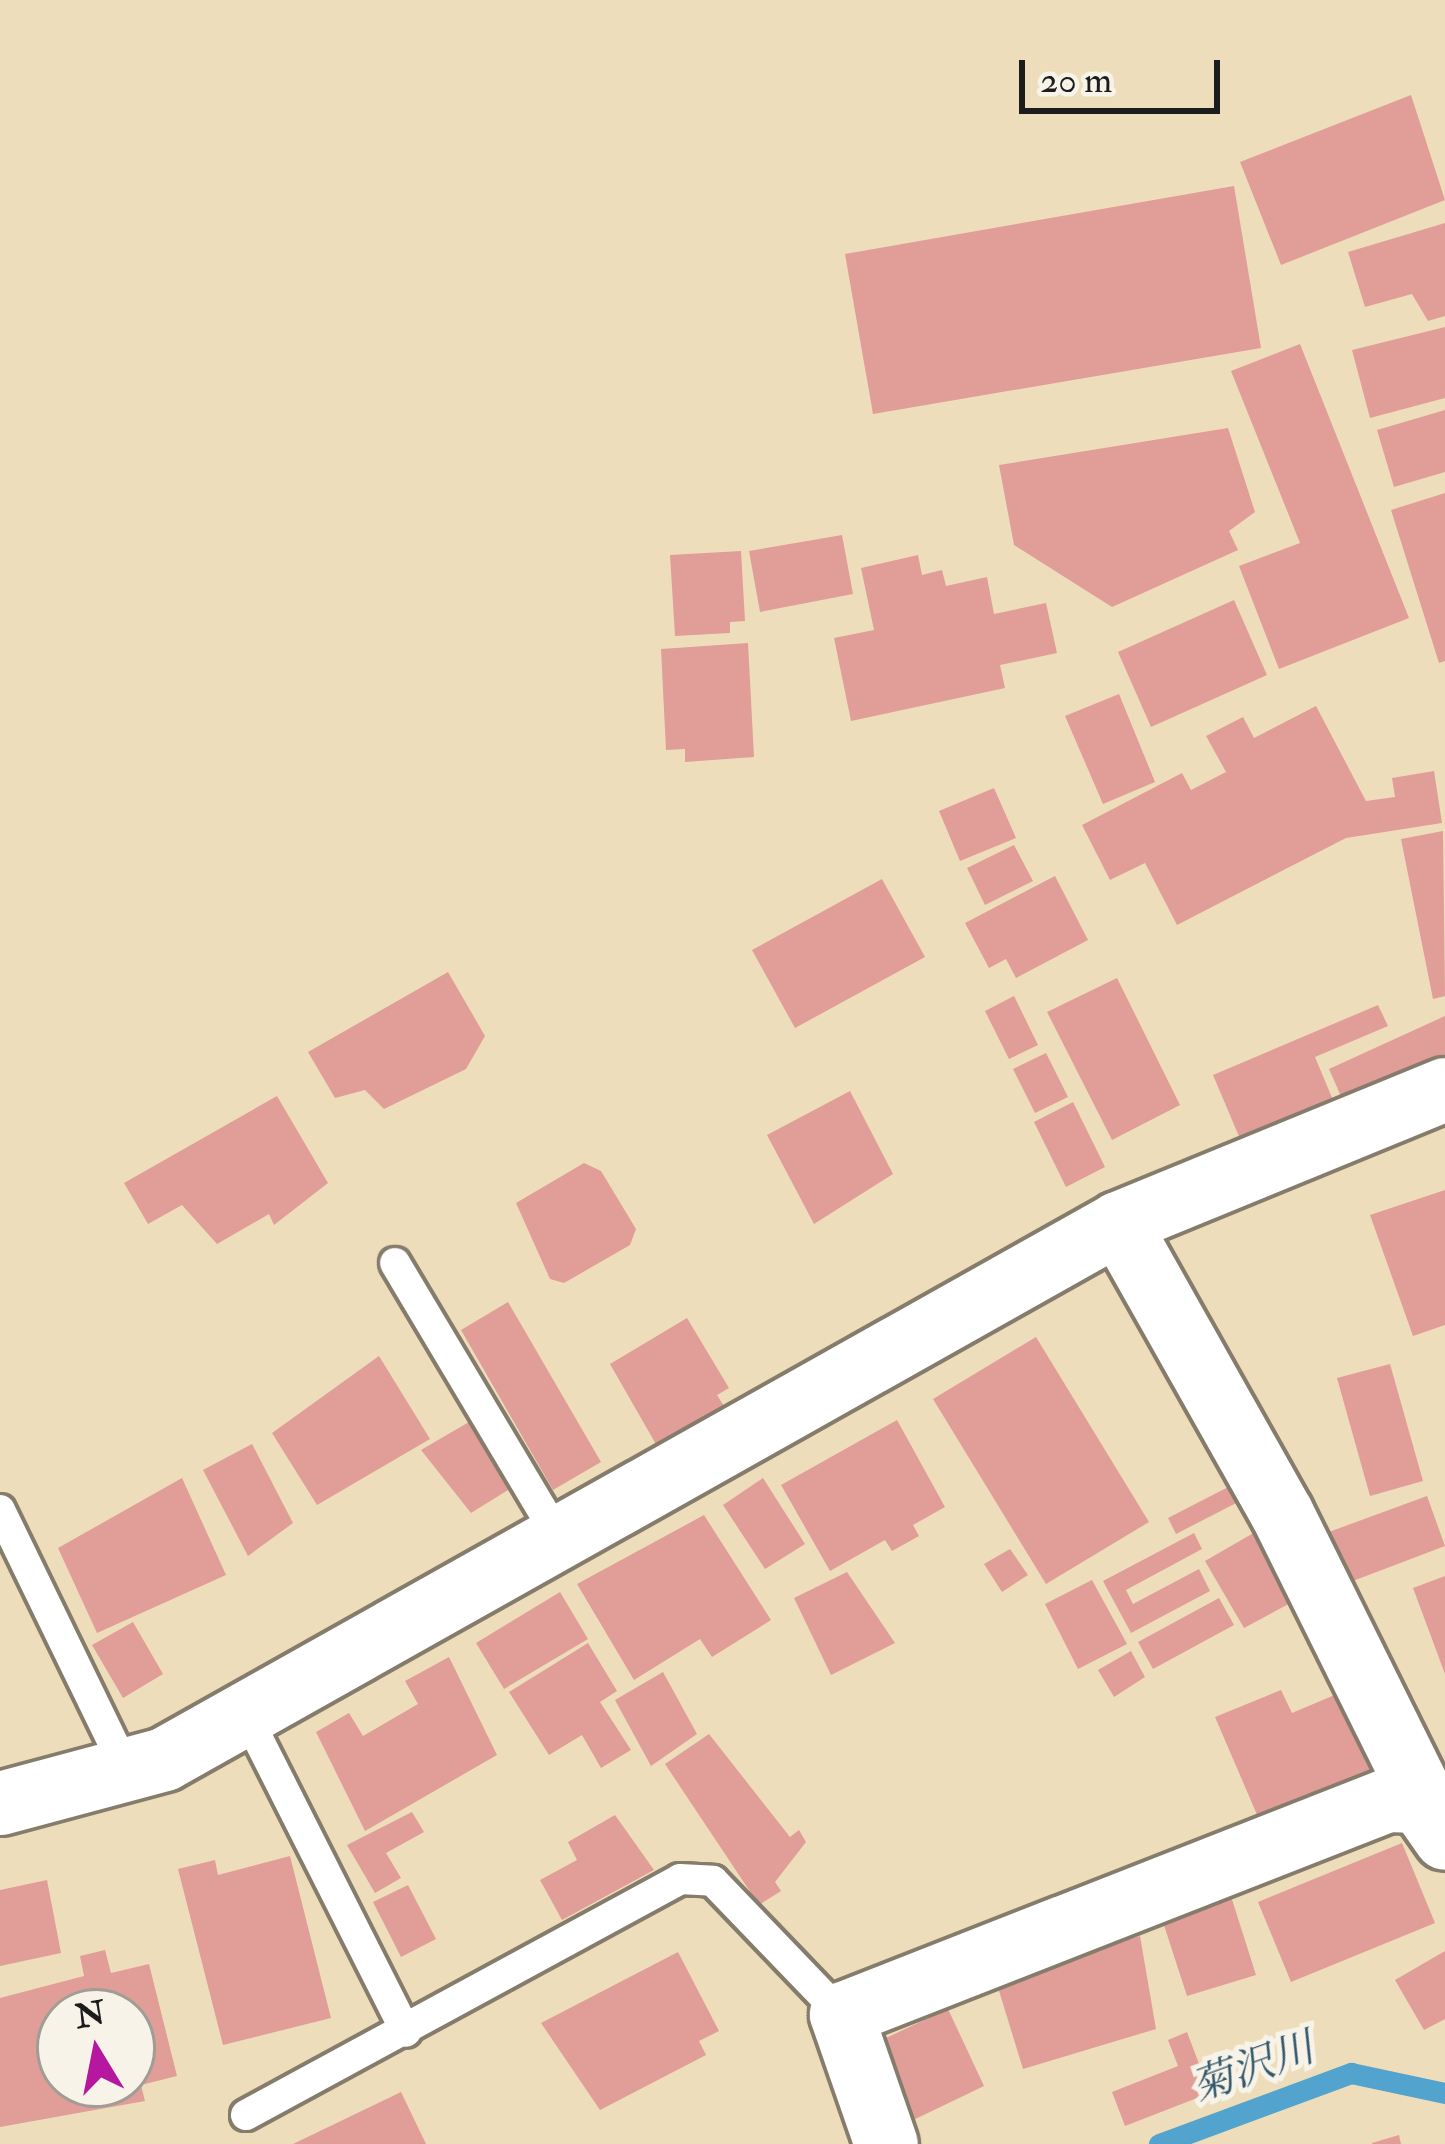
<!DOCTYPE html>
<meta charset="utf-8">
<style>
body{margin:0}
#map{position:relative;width:1445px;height:2144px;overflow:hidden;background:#edb;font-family:"IM FELL Double Pica","Noto Serif JP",serif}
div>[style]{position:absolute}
.stream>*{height:21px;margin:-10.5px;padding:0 10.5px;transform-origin:10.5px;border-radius:10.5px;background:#52a3cd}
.building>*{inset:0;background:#e19d98}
.roads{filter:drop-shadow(3px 0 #857c6c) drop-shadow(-3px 0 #857c6c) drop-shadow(0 3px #857c6c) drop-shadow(0 -3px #857c6c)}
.lane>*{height:30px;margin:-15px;padding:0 15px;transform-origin:15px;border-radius:15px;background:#fff}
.street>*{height:63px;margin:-31.5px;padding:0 31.5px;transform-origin:31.5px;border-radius:31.5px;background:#fff}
span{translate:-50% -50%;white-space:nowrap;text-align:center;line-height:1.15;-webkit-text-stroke:10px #f7f3e8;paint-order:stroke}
.water-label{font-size:42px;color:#34596c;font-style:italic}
.north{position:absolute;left:36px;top:1988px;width:120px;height:120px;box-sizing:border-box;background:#f7f3e8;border:3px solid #9f9d96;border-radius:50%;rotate:350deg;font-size:33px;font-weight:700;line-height:48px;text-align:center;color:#1c1c1c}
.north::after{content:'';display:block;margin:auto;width:42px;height:54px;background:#b5179e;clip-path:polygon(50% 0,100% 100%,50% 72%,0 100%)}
.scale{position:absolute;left:1019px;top:60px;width:201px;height:54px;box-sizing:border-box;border:6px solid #1c1c1c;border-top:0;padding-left:15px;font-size:36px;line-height:42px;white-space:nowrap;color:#1c1c1c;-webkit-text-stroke:9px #f7f3e8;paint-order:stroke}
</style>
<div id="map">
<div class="stream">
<i style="left:1159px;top:2144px;width:205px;rotate:-20.3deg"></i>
<i style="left:1351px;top:2073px;width:96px;rotate:12deg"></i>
</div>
<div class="building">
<i style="clip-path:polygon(1411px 95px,1445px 200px,1281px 265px,1240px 162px)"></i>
<i style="clip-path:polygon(1234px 186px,1261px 348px,873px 414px,845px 254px)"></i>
<i style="clip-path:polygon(1445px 223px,1445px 316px,1428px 321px,1412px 294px,1365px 307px,1348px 252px)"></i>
<i style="clip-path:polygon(1445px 327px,1445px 398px,1370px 418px,1352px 350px)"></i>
<i style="clip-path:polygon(1300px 344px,1409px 618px,1279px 669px,1239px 566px,1300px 543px,1231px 371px)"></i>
<i style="clip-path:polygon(1445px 410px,1445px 472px,1394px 487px,1377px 430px)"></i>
<i style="clip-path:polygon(1228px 428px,1255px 512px,1229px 531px,1238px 550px,1112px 607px,1014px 545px,999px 465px)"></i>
<i style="clip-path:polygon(1445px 493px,1445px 661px,1439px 663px,1391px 510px)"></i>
<i style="clip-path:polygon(842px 535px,853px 594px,760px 612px,749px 551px)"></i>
<i style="clip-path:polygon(741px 551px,745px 621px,730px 622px,730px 633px,675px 636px,670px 555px)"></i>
<i style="clip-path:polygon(918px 555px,922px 575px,942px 570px,946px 586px,987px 577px,994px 614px,1046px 603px,1057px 653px,1000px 665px,1005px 688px,851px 721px,834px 638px,874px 630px,861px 568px)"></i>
<i style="clip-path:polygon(1234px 600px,1267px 675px,1151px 727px,1118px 652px)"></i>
<i style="clip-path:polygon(748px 643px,754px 757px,685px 762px,685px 749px,666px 750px,661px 649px)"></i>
<i style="clip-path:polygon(1119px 694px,1155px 782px,1103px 804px,1065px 716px)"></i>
<i style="clip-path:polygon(1316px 706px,1366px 801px,1395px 797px,1392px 778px,1434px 771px,1442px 823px,1346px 838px,1177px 925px,1145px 863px,1110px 880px,1082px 825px,1182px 773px,1191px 790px,1226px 772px,1206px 736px,1243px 717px,1254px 738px)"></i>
<i style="clip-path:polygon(994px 788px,1016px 838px,960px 861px,939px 811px)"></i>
<i style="clip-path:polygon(1443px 831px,1445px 996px,1433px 999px,1401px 839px)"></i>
<i style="clip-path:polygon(1014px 845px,1033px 881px,985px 905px,967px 868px)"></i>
<i style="clip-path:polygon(1055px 876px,1088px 940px,1016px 978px,1006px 959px,989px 968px,965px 923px)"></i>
<i style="clip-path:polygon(882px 879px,925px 957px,795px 1028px,752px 950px)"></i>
<i style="clip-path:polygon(448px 972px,485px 1036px,466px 1069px,384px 1109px,365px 1090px,335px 1098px,308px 1052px)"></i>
<i style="clip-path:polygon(1117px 978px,1180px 1105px,1112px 1140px,1047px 1012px)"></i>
<i style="clip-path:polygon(1014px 996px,1038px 1045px,1009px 1059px,985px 1011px)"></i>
<i style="clip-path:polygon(1378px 1005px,1388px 1026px,1315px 1057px,1338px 1112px,1246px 1153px,1213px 1075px)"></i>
<i style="clip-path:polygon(1445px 1016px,1445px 1064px,1346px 1108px,1329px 1069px)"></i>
<i style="clip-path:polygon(1046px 1053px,1068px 1097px,1035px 1113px,1013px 1069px)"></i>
<i style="clip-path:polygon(850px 1091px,893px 1174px,814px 1224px,767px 1135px)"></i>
<i style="clip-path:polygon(277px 1096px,328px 1183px,274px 1225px,269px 1214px,217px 1244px,182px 1205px,148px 1224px,124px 1183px)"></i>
<i style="clip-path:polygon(1073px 1102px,1105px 1167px,1066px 1187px,1034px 1122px)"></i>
<i style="clip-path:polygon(584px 1163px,601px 1171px,636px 1229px,630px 1245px,564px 1283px,550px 1279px,516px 1203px)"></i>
<i style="clip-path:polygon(1445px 1190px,1445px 1325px,1413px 1336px,1370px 1215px)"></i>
<i style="clip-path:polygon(508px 1302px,601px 1462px,553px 1490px,461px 1330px)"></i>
<i style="clip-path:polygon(687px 1318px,729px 1388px,717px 1395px,724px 1406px,657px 1446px,610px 1364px)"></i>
<i style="clip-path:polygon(1036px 1337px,1149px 1522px,1046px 1584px,933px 1399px)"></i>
<i style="clip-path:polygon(379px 1356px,430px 1439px,317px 1505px,272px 1433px)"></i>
<i style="clip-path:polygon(1390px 1364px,1423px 1481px,1370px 1496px,1337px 1378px)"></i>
<i style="clip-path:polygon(897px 1420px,945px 1507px,913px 1525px,919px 1536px,892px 1551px,885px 1540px,830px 1571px,781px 1485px)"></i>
<i style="clip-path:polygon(469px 1422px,508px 1490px,471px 1513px,421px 1450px)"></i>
<i style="clip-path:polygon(252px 1444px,293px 1523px,248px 1556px,203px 1470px)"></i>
<i style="clip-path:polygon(182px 1478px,226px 1575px,97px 1633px,58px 1548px)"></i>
<i style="clip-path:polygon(763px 1478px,805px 1544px,765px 1569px,723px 1505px)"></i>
<i style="clip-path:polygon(1234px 1484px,1242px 1500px,1176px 1534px,1168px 1518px)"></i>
<i style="clip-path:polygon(1427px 1496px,1445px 1546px,1337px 1587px,1318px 1536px)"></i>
<i style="clip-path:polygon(704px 1515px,771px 1620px,712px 1657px,700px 1639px,634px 1680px,577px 1584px)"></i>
<i style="clip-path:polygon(1257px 1531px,1296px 1600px,1244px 1628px,1205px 1561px)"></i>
<i style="clip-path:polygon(1194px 1533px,1202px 1549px,1126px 1590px,1133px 1604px,1199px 1569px,1210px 1591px,1131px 1633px,1103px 1581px)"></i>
<i style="clip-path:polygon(1010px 1549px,1028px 1575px,1002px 1592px,984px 1564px)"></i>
<i style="clip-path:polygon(847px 1572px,895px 1643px,831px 1675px,794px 1598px)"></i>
<i style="clip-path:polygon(1445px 1576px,1445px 1674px,1413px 1588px)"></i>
<i style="clip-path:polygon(1092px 1580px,1127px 1644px,1078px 1669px,1045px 1604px)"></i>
<i style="clip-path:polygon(560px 1592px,588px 1639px,504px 1689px,476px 1643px)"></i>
<i style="clip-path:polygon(1219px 1598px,1234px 1625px,1153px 1669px,1138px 1642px)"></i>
<i style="clip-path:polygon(133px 1622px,163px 1674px,123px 1698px,92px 1645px)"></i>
<i style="clip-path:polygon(588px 1643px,617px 1691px,600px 1702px,631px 1750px,601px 1768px,582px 1735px,549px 1755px,509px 1692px)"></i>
<i style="clip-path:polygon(1131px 1651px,1145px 1677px,1114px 1697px,1098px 1670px)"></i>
<i style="clip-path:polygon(449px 1657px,497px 1755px,365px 1831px,316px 1732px,349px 1713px,363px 1736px,418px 1704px,405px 1681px)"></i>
<i style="clip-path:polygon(663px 1672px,697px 1734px,651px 1766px,615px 1700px)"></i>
<i style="clip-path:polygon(1281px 1690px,1292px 1713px,1344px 1691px,1379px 1775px,1261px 1824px,1215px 1717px)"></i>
<i style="clip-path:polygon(709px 1734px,790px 1837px,799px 1830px,806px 1842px,775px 1882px,781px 1891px,759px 1905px,665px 1764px)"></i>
<i style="clip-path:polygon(412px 1812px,424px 1832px,386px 1853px,401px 1878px,375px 1893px,347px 1845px)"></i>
<i style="clip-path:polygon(615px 1815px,654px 1870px,562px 1920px,540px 1880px,577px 1860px,568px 1842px)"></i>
<i style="clip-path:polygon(1402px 1843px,1435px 1923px,1291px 1982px,1258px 1902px)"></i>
<i style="clip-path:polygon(290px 1856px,331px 2018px,223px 2045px,178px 1869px,215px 1860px,218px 1875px)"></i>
<i style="clip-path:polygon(47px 1880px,61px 1953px,0 1966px,0 1890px)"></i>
<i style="clip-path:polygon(408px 1885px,436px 1939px,401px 1957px,373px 1902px)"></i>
<i style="clip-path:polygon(1229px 1890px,1256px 1975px,1187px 1996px,1160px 1913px)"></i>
<i style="clip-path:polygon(1140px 1936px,1156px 2029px,1023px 2069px,996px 1981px)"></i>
<i style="clip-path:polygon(evenodd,105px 1950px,111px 1973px,149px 1964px,177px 2076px,141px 2085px,145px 2101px,0 2127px,0 1998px,84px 1976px,80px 1956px,105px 1950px,60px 2012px,132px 2012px,132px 2084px,60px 2084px,60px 2012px)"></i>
<i style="clip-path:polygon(1445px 1951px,1445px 2019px,1424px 2030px,1395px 1980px)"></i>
<i style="clip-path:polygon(678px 1952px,719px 2031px,699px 2041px,706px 2055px,600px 2110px,541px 2023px)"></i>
<i style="clip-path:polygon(948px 2009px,984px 2086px,907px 2123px,871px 2045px)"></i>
<i style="clip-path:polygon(1187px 2032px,1210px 2093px,1125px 2126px,1112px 2092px,1178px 2066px,1168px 2040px)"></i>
<i style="clip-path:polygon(401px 2092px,426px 2144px,293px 2144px)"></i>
<i style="clip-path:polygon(1399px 2135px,1401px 2144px,1372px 2144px,1372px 2143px)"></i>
</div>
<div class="roads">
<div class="lane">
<i style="left:395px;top:1263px;width:320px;rotate:59.2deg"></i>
<i style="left:0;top:1510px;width:289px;rotate:64.1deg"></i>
<i style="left:245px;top:1713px;width:357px;rotate:63.2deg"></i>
<i style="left:246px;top:2115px;width:494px;rotate:-28.5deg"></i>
<i style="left:680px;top:1879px;width:33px;rotate:3deg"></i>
<i style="left:713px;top:1881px;width:185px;rotate:46.1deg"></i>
</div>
<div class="street">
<i style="left:1118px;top:1223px;width:334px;rotate:60.6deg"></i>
<i style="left:1282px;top:1514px;width:344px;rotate:63.6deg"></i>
<i style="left:0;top:1803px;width:170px;rotate:-15deg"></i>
<i style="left:164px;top:1759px;width:1094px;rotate:-29.33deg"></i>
<i style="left:1118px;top:1223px;width:353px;rotate:-22.3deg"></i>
<i style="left:886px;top:2144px;width:138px;rotate:-109.1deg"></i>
<i style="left:841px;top:2014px;width:586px;rotate:-21.4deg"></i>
<i style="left:1387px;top:1800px;width:32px;rotate:2deg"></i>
<i style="left:1419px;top:1801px;width:45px;rotate:54.9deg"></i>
</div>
</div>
<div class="water-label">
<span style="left:1253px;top:2068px;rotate:-20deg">菊沢川</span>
</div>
<div class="north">N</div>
<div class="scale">20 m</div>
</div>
